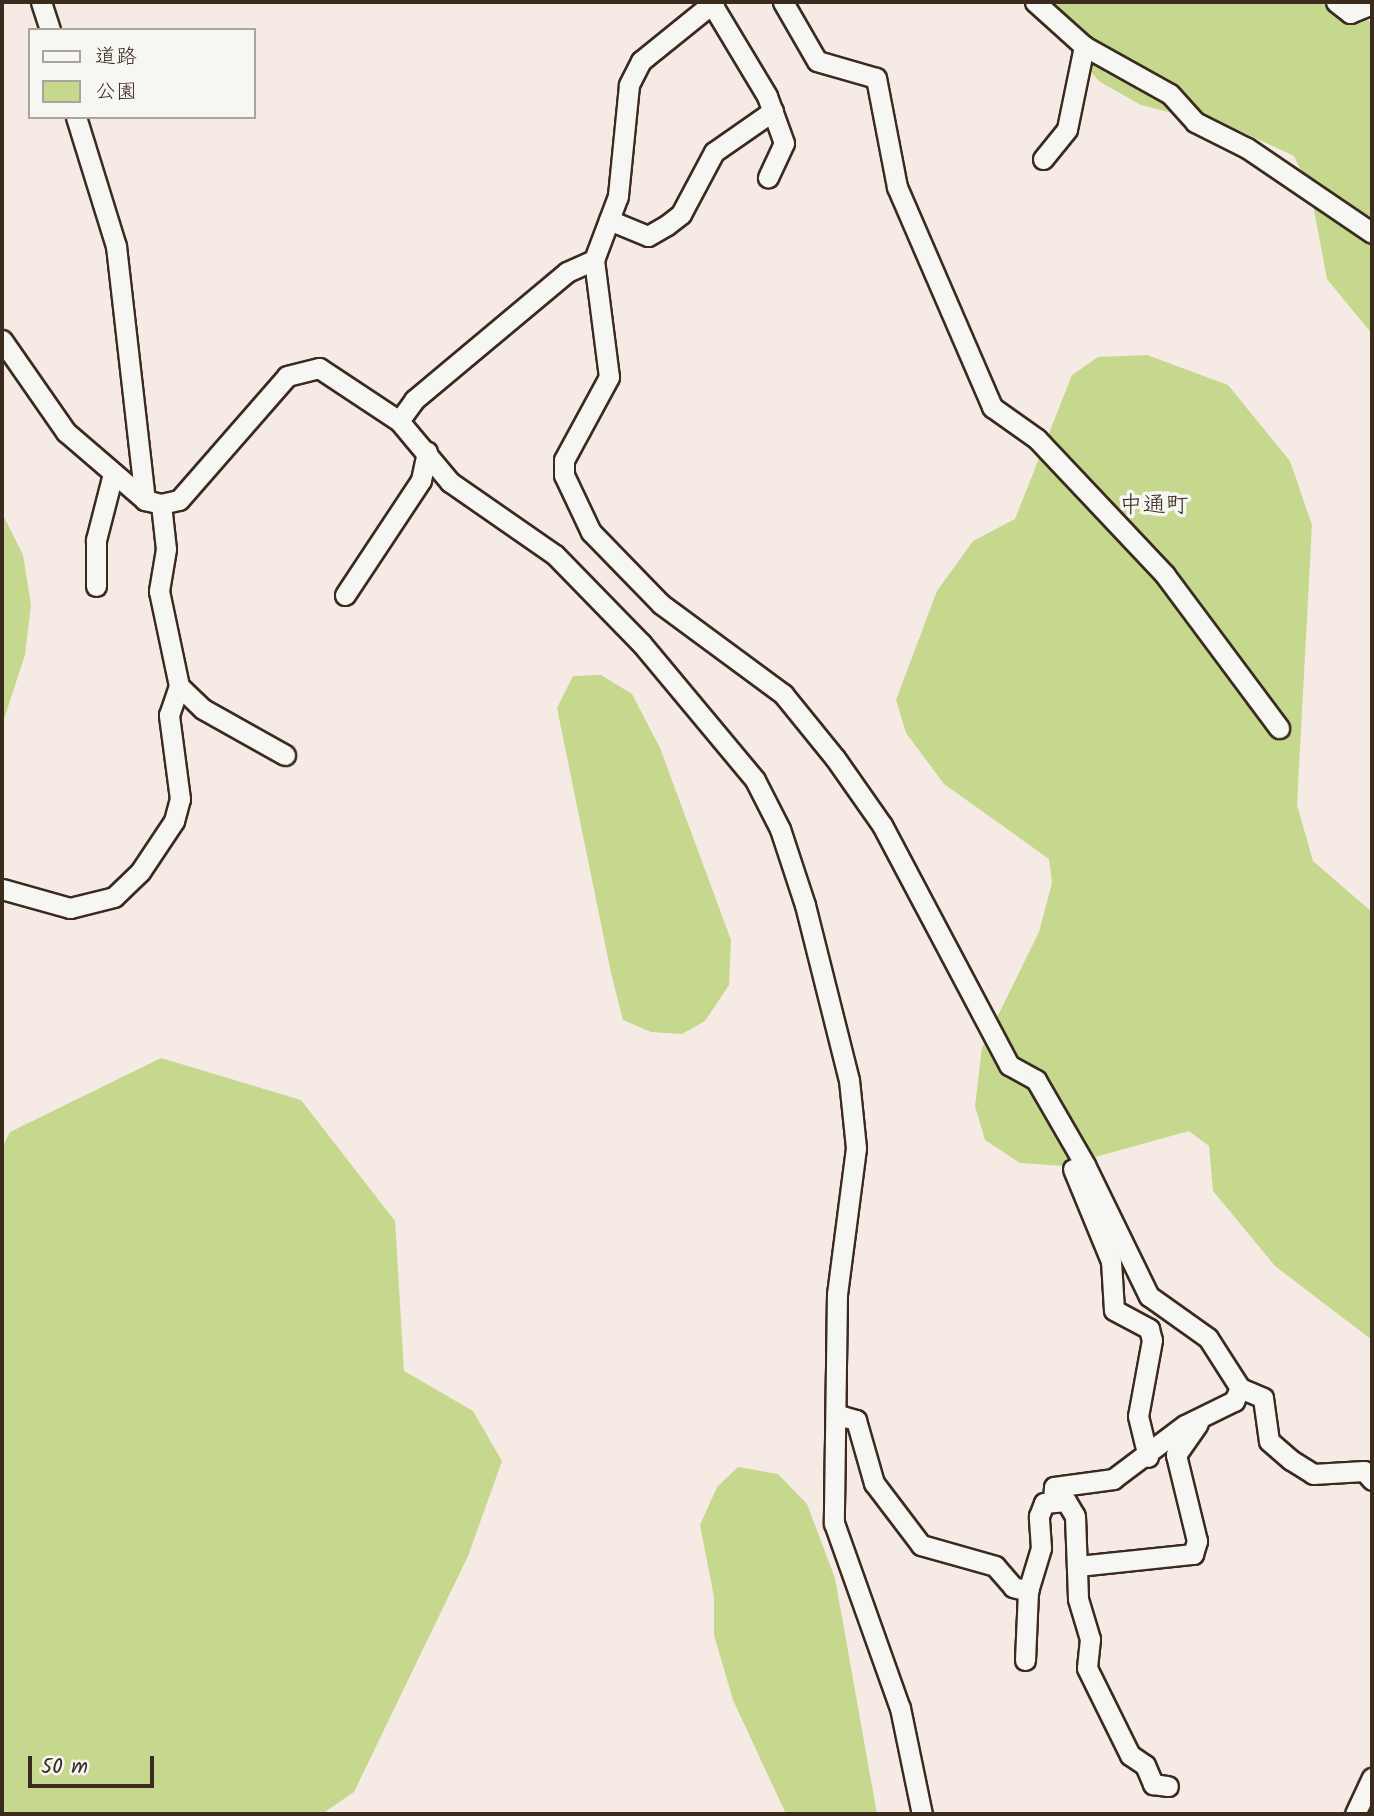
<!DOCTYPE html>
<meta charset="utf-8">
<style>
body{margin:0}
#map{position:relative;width:1374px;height:1816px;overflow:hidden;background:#f6ebe4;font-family:Kalam,"Klee One",sans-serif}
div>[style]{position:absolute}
.green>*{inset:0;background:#c5d88d}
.roads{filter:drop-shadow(2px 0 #3b2a1e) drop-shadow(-2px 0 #3b2a1e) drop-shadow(0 2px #3b2a1e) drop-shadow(0 -2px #3b2a1e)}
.minor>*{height:19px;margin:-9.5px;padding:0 9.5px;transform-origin:9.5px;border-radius:9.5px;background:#f6f6f2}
span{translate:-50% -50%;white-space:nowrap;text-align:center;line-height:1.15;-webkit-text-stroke:7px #f6f6f2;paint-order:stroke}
.quarter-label{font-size:23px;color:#3b2a1e}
.frame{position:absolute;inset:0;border:4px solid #3b2a1e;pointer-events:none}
.legend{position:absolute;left:28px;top:28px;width:228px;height:91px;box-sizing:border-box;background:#f6f6f2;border:2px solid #aba49d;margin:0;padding:9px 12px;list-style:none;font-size:21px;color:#3b2a1e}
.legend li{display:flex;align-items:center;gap:14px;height:35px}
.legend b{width:35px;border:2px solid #aba49d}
.scale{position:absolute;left:28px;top:1756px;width:126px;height:32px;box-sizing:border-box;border:4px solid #3b2a1e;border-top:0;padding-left:9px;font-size:21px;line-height:24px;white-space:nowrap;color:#3b2a1e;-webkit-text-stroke:5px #f6f6f2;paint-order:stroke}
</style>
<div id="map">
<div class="green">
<i style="clip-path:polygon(1026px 2px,1326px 2px,1346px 19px,1372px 21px,1372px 334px,1327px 279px,1310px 189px,1294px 156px,1238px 130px,1141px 105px,1100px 82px)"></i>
<i style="clip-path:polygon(1147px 355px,1228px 385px,1290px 461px,1312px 525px,1297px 805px,1313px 861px,1372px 912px,1372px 1340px,1275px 1266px,1213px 1191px,1209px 1146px,1189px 1131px,1063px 1166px,1020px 1163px,985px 1140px,975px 1106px,982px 1048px,1039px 932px,1052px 883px,1049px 859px,944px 784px,906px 733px,896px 700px,937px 591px,973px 541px,1015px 519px,1072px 375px,1098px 357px)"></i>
<i style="clip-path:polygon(2px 513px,23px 555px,31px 605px,25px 655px,2px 725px)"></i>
<i style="clip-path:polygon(601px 675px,632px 694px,660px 748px,731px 940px,729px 985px,705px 1021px,682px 1034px,651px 1032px,623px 1020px,611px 973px,557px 708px,573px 676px)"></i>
<i style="clip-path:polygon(161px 1058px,301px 1100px,395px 1221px,404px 1371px,473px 1411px,502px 1461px,468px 1556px,354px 1792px,322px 1814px,2px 1814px,2px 1148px,10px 1132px)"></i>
<i style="clip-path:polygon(738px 1467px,778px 1474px,807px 1504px,835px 1578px,877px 1814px,786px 1814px,733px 1700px,714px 1635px,714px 1597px,700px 1525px,717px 1487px)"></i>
</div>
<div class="roads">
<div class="minor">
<i style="left:41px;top:2px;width:29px;rotate:72deg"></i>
<i style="left:714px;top:2px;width:94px;rotate:141.1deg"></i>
<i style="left:641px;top:61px;width:27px;rotate:117deg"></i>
<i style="left:629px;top:85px;width:112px;rotate:95.7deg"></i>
<i style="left:618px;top:196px;width:68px;rotate:110.6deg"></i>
<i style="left:594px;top:260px;width:118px;rotate:82.7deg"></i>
<i style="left:609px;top:377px;width:94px;rotate:118.5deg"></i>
<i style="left:564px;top:460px;width:15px;rotate:90deg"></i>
<i style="left:564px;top:475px;width:63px;rotate:64.7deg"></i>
<i style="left:591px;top:532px;width:100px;rotate:45.8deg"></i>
<i style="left:661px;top:604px;width:152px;rotate:36.4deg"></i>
<i style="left:783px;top:694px;width:82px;rotate:50.9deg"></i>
<i style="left:835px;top:758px;width:82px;rotate:55deg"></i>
<i style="left:882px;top:825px;width:272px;rotate:62.1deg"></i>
<i style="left:1009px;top:1065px;width:31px;rotate:29deg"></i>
<i style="left:1036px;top:1080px;width:98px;rotate:60deg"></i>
<i style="left:1085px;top:1165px;width:146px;rotate:64deg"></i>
<i style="left:1149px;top:1296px;width:72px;rotate:35.4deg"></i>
<i style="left:1208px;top:1338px;width:59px;rotate:57.4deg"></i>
<i style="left:1240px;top:1388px;width:25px;rotate:23deg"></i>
<i style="left:1263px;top:1398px;width:43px;rotate:82.1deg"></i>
<i style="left:1269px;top:1441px;width:29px;rotate:41deg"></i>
<i style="left:1291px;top:1460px;width:26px;rotate:32deg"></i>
<i style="left:1313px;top:1474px;width:51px;rotate:-3.4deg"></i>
<i style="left:1364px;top:1471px;width:12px;rotate:48deg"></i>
<i style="left:783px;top:2px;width:68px;rotate:60deg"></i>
<i style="left:817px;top:61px;width:61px;rotate:16.1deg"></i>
<i style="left:876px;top:78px;width:111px;rotate:79.1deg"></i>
<i style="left:897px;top:187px;width:240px;rotate:66.6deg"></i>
<i style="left:992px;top:407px;width:55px;rotate:35.4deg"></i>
<i style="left:1037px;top:439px;width:187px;rotate:46.7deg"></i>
<i style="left:1165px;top:575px;width:191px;rotate:53.3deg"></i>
<i style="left:1035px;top:2px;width:66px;rotate:41.9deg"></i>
<i style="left:1084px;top:46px;width:98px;rotate:29.2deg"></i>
<i style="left:1170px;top:94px;width:38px;rotate:48deg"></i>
<i style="left:1195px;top:122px;width:58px;rotate:26.6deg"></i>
<i style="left:1247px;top:148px;width:151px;rotate:34.2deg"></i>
<i style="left:1336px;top:2px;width:18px;rotate:38deg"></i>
<i style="left:1350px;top:13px;width:24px;rotate:-22deg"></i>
<i style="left:713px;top:6px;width:105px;rotate:59deg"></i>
<i style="left:767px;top:96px;width:50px;rotate:70.1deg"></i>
<i style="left:784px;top:143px;width:38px;rotate:115deg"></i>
<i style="left:76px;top:117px;width:135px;rotate:72.8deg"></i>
<i style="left:116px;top:246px;width:256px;rotate:83.5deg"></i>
<i style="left:1043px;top:159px;width:38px;rotate:-51deg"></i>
<i style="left:1067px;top:129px;width:85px;rotate:-78.4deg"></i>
<i style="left:609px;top:220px;width:42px;rotate:22.3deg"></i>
<i style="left:648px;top:236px;width:22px;rotate:-30deg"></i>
<i style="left:667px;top:225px;width:18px;rotate:-38deg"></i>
<i style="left:681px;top:214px;width:70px;rotate:-62deg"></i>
<i style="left:714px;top:152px;width:72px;rotate:-34.8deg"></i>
<i style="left:2px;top:340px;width:112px;rotate:55.2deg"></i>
<i style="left:66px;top:432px;width:104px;rotate:40.7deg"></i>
<i style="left:145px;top:500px;width:16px;rotate:14deg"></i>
<i style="left:161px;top:504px;width:18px;rotate:-13deg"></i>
<i style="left:179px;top:500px;width:164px;rotate:-48.9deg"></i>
<i style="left:287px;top:376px;width:33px;rotate:-14deg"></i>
<i style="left:319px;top:368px;width:96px;rotate:33.5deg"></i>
<i style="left:399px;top:421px;width:80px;rotate:50.1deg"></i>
<i style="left:450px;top:482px;width:128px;rotate:34.8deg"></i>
<i style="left:555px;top:555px;width:123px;rotate:45.7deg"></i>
<i style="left:641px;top:643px;width:178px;rotate:50.2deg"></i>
<i style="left:755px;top:780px;width:55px;rotate:63deg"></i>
<i style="left:780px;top:829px;width:80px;rotate:71.8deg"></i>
<i style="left:805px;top:905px;width:180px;rotate:75.9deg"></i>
<i style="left:849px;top:1080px;width:68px;rotate:84.1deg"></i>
<i style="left:856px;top:1148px;width:147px;rotate:97.4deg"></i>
<i style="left:837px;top:1294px;width:229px;rotate:90.8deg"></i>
<i style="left:834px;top:1523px;width:196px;rotate:70.4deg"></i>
<i style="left:900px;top:1708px;width:108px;rotate:78.3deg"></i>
<i style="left:399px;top:421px;width:26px;rotate:-54deg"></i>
<i style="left:414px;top:400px;width:199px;rotate:-39.9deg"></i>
<i style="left:567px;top:272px;width:30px;rotate:-24deg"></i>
<i style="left:161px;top:504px;width:45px;rotate:83.7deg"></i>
<i style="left:166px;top:549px;width:43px;rotate:99.5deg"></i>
<i style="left:159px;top:591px;width:97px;rotate:78.1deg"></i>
<i style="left:179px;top:686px;width:33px;rotate:44deg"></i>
<i style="left:203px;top:709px;width:94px;rotate:29.3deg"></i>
<i style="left:96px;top:586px;width:46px;rotate:-90deg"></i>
<i style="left:96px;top:540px;width:68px;rotate:-75.6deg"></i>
<i style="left:345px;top:595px;width:138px;rotate:-56.5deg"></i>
<i style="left:421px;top:480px;width:29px;rotate:-78deg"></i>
<i style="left:2px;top:889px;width:71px;rotate:15.6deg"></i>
<i style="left:70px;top:908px;width:45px;rotate:-14deg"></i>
<i style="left:114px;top:897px;width:36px;rotate:-44deg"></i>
<i style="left:140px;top:872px;width:61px;rotate:-56.3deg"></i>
<i style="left:174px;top:821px;width:23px;rotate:-75deg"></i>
<i style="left:180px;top:799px;width:85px;rotate:-97.5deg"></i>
<i style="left:169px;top:715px;width:31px;rotate:-71deg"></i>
<i style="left:1073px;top:1169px;width:100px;rotate:67.6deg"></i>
<i style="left:1111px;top:1261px;width:49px;rotate:86.5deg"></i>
<i style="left:1114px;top:1310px;width:40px;rotate:28deg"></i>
<i style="left:1149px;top:1329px;width:11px;rotate:75deg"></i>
<i style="left:1152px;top:1340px;width:77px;rotate:100.4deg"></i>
<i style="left:1138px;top:1416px;width:42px;rotate:76.3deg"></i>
<i style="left:838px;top:1415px;width:19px;rotate:16deg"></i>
<i style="left:856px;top:1420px;width:66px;rotate:74.1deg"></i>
<i style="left:874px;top:1483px;width:78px;rotate:52.8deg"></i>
<i style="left:921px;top:1545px;width:77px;rotate:15.8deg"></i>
<i style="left:995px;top:1566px;width:28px;rotate:49deg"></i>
<i style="left:1013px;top:1587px;width:16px;rotate:15deg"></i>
<i style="left:1053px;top:1499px;width:12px;rotate:-85deg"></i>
<i style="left:1054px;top:1487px;width:60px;rotate:-7.7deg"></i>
<i style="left:1113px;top:1479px;width:90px;rotate:-36.9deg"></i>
<i style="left:1185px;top:1425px;width:55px;rotate:-26.1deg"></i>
<i style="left:1234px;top:1401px;width:14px;rotate:-65deg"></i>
<i style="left:1078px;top:1566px;width:116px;rotate:-6deg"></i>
<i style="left:1193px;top:1554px;width:14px;rotate:-73deg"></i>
<i style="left:1197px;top:1541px;width:89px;rotate:-103.7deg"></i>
<i style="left:1176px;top:1455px;width:38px;rotate:-55deg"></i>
<i style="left:1025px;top:1660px;width:69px;rotate:-87.5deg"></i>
<i style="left:1028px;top:1591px;width:45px;rotate:-73.2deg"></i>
<i style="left:1041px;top:1548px;width:32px;rotate:-94deg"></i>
<i style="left:1039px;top:1516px;width:14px;rotate:-69deg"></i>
<i style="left:1044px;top:1503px;width:22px;rotate:-5deg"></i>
<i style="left:1066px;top:1501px;width:17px;rotate:59deg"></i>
<i style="left:1075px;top:1516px;width:83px;rotate:87.9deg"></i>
<i style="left:1078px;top:1599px;width:42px;rotate:73.3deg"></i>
<i style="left:1090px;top:1639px;width:29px;rotate:96deg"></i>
<i style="left:1087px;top:1668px;width:97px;rotate:63.7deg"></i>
<i style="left:1130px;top:1755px;width:18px;rotate:34deg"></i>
<i style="left:1145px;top:1765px;width:21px;rotate:67deg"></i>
<i style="left:1153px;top:1784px;width:15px;rotate:8deg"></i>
<i style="left:1355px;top:1814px;width:40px;rotate:-65deg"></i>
</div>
</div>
<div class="quarter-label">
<span style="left:1154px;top:506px">中通町</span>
</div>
<div class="frame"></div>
<ul class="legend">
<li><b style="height:9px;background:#f6f6f2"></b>道路</li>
<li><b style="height:19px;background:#c5d88d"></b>公園</li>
</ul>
<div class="scale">50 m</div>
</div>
